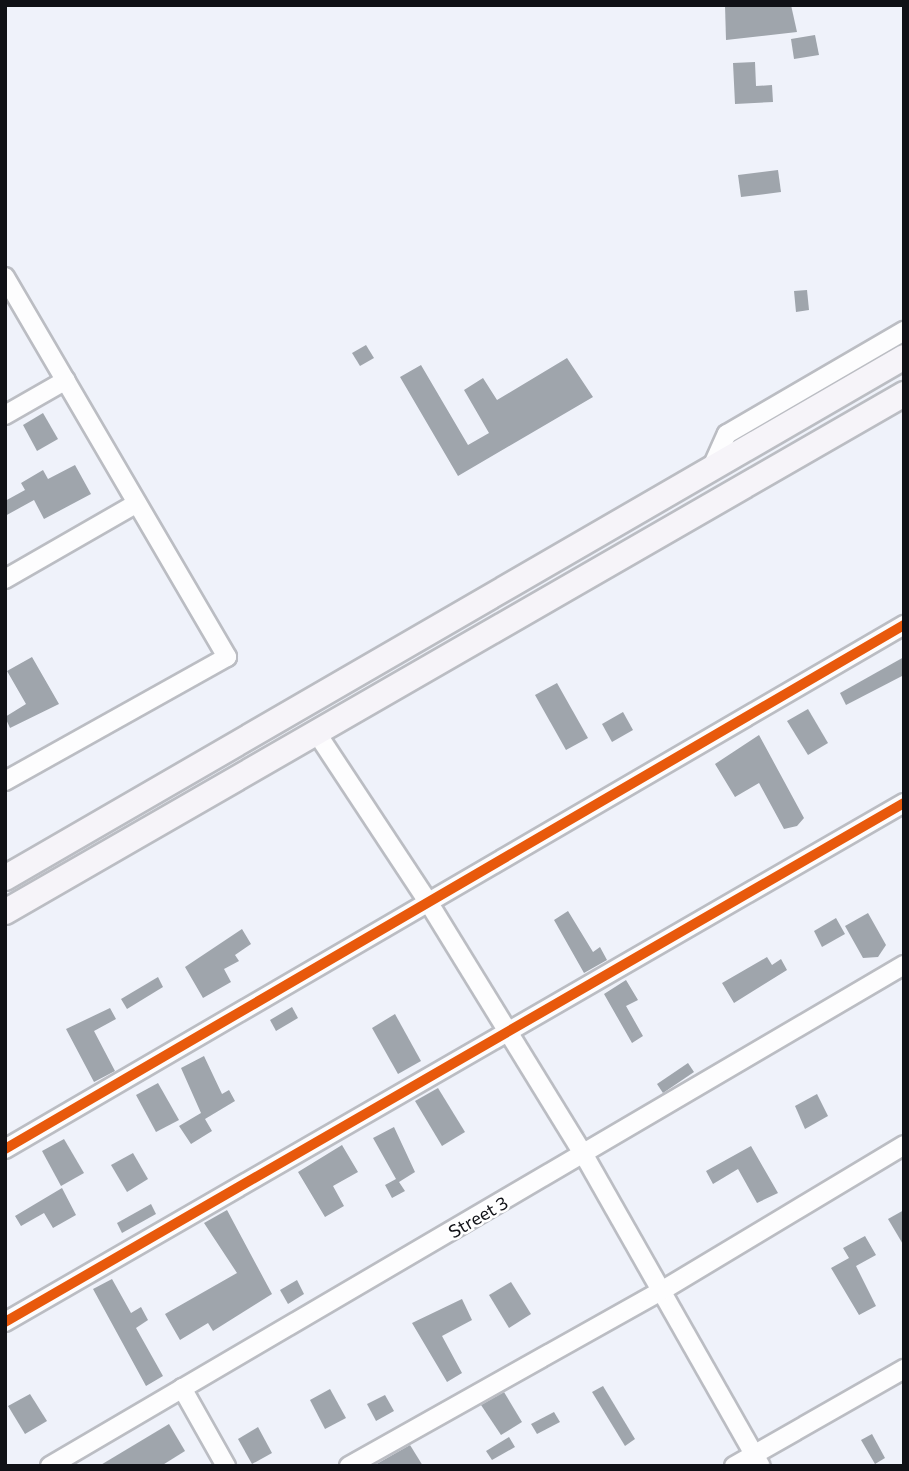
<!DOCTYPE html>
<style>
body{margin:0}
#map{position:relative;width:909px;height:1471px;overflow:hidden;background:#eff2fa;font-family:Commissioner,sans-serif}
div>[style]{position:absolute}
.building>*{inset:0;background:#9fa5ac}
.roads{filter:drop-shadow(2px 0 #bbbdc3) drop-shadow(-2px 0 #bbbdc3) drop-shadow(0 2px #bbbdc3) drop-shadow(0 -2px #bbbdc3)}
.minor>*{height:18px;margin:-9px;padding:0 9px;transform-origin:9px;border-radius:9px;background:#fdfdfe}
.secondary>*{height:24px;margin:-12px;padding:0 12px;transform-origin:12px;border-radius:12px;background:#f6f4f9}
.cycleway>*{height:10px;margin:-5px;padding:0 5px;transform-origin:5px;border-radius:5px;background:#e8590c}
span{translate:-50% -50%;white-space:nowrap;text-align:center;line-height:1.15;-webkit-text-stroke:5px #fff;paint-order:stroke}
.street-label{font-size:18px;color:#101116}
.frame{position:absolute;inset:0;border:7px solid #101116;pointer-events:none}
</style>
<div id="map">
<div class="building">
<i style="clip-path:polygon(725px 5px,791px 5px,797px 32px,726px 40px)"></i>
<i style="clip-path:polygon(815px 35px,819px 55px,794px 59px,791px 39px)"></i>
<i style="clip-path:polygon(755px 62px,756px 86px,772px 85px,773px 102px,735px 104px,733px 63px)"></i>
<i style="clip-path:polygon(778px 170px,781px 192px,741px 197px,738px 175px)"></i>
<i style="clip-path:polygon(807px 290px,809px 310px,796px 312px,794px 291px)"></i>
<i style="clip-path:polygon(366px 345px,374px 358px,360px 366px,352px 353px)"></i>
<i style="clip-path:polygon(567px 358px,593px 397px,458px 476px,400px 377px,421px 365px,468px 445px,489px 433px,464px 390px,483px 378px,497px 400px)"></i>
<i style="clip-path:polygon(43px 413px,58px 439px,37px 451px,23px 425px)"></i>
<i style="clip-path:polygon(75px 465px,91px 494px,44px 519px,34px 500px,5px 516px,5px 501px,25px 490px,21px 483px,43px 470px,48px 479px)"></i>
<i style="clip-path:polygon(32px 657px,59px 704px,10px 728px,5px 717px,26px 704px,7px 671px)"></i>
<i style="clip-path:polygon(904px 657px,904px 675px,846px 705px,840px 693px)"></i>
<i style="clip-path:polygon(557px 683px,588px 738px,566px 750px,535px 695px)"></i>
<i style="clip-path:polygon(808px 709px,828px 743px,808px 755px,787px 721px)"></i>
<i style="clip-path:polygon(623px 712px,633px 730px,612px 742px,602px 724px)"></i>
<i style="clip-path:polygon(759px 735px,804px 818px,797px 826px,784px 829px,759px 783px,735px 797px,715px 764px)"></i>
<i style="clip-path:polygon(568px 911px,593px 952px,600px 947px,607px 960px,584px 973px,554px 920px)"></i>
<i style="clip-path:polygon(868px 913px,886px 945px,878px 957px,863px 958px,845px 926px)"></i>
<i style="clip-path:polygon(836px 918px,845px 934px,822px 947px,814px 931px)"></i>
<i style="clip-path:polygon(242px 929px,251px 944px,235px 955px,239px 961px,224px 969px,231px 982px,203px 998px,185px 967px)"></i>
<i style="clip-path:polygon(767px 957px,772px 965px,781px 959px,787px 970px,734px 1003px,722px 983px)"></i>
<i style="clip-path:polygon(158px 977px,163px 987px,127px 1009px,121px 999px)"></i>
<i style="clip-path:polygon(626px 980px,638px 1000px,626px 1006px,643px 1036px,632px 1043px,604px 994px)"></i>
<i style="clip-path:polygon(292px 1007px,298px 1018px,276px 1031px,270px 1020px)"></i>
<i style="clip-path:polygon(110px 1008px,116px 1019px,94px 1031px,115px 1071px,94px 1082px,66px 1029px)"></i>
<i style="clip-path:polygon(395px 1014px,421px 1061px,398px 1074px,372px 1028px)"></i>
<i style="clip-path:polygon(204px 1056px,222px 1094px,229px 1090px,235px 1101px,205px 1119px,212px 1131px,191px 1144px,179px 1126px,201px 1113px,181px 1068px)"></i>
<i style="clip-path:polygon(688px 1063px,694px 1072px,663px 1093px,657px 1084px)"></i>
<i style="clip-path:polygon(158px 1083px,179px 1120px,156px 1132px,136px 1095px)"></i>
<i style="clip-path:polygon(438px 1088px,465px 1132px,442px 1146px,415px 1101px)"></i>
<i style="clip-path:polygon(817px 1094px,828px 1116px,805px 1129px,795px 1106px)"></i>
<i style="clip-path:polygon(394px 1127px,415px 1172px,399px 1182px,405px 1191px,392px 1198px,385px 1185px,396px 1179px,373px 1138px)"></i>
<i style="clip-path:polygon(64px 1139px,84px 1173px,61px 1186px,42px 1151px)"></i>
<i style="clip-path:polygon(342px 1145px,358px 1172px,333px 1186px,344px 1206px,325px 1217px,298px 1172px)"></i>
<i style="clip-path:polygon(751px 1146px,778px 1193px,757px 1203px,738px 1169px,713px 1184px,706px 1171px)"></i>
<i style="clip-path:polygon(133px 1153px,148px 1179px,127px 1192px,111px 1165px)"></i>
<i style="clip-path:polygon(62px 1188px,76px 1215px,53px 1228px,44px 1213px,21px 1226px,15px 1216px)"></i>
<i style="clip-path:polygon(151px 1204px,156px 1214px,122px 1233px,117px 1223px)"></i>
<i style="clip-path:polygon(227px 1210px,272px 1294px,213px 1331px,208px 1323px,180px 1340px,165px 1314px,237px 1273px,204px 1223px)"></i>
<i style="clip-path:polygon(904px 1210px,904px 1246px,888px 1219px)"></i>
<i style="clip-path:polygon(865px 1236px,876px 1255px,856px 1266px,876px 1306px,859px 1315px,831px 1268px,849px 1258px,843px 1248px)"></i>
<i style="clip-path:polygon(112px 1279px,131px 1313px,141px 1307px,148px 1320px,136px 1328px,163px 1376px,146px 1386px,93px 1289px)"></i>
<i style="clip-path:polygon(297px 1280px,304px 1294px,288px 1304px,280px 1290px)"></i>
<i style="clip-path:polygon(511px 1282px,531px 1314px,509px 1328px,489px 1295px)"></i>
<i style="clip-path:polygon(462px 1299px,472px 1320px,442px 1336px,462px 1373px,447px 1382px,412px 1323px)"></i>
<i style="clip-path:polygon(603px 1386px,635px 1439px,625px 1446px,592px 1392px)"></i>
<i style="clip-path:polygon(330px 1389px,346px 1418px,325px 1429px,310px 1400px)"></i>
<i style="clip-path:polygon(504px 1392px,522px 1422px,501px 1435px,481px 1405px)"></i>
<i style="clip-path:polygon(30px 1394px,47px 1421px,25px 1434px,8px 1406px)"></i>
<i style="clip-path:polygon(385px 1395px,394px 1411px,376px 1421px,367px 1404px)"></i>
<i style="clip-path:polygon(554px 1412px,560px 1422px,537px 1434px,531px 1424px)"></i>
<i style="clip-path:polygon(169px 1424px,185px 1451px,161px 1466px,99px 1466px)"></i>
<i style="clip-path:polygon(258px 1427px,272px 1453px,252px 1464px,238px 1439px)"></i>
<i style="clip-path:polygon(872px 1434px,885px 1458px,875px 1464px,861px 1440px)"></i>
<i style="clip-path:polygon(509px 1437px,515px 1447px,492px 1460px,486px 1451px)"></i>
<i style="clip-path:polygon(410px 1445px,423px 1466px,373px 1466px)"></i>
</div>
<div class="roads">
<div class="minor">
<i style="left:5px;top:277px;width:440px;rotate:59.7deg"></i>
<i style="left:227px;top:657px;width:254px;rotate:150.8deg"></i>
<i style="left:5px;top:415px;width:70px;rotate:-29.8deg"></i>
<i style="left:712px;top:467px;width:36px;rotate:-66deg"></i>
<i style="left:727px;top:434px;width:205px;rotate:-30.2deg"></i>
<i style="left:5px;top:579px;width:152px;rotate:-29.9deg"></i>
<i style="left:316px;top:732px;width:207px;rotate:56.6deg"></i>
<i style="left:430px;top:905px;width:294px;rotate:58.4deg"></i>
<i style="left:584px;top:1155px;width:358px;rotate:60.4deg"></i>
<i style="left:5px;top:1149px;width:1041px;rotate:-30.24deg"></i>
<i style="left:5px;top:1322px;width:1038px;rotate:-30deg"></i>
<i style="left:182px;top:1388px;width:90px;rotate:60.6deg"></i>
<i style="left:50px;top:1466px;width:990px;rotate:-30.4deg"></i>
<i style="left:349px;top:1466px;width:360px;rotate:-29.3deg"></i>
<i style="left:663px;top:1290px;width:281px;rotate:-31deg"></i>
<i style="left:734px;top:1466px;width:196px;rotate:-29.7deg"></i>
</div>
<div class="secondary">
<i style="left:5px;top:878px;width:1039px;rotate:-30.09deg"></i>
<i style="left:5px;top:912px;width:1038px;rotate:-29.95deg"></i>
</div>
</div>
<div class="cycleway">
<i style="left:5px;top:1149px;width:1041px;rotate:-30.24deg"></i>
<i style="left:5px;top:1322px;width:1038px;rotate:-30deg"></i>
</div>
<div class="street-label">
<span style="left:478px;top:1217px;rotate:-30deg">Street 3</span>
</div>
<div class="frame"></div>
</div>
